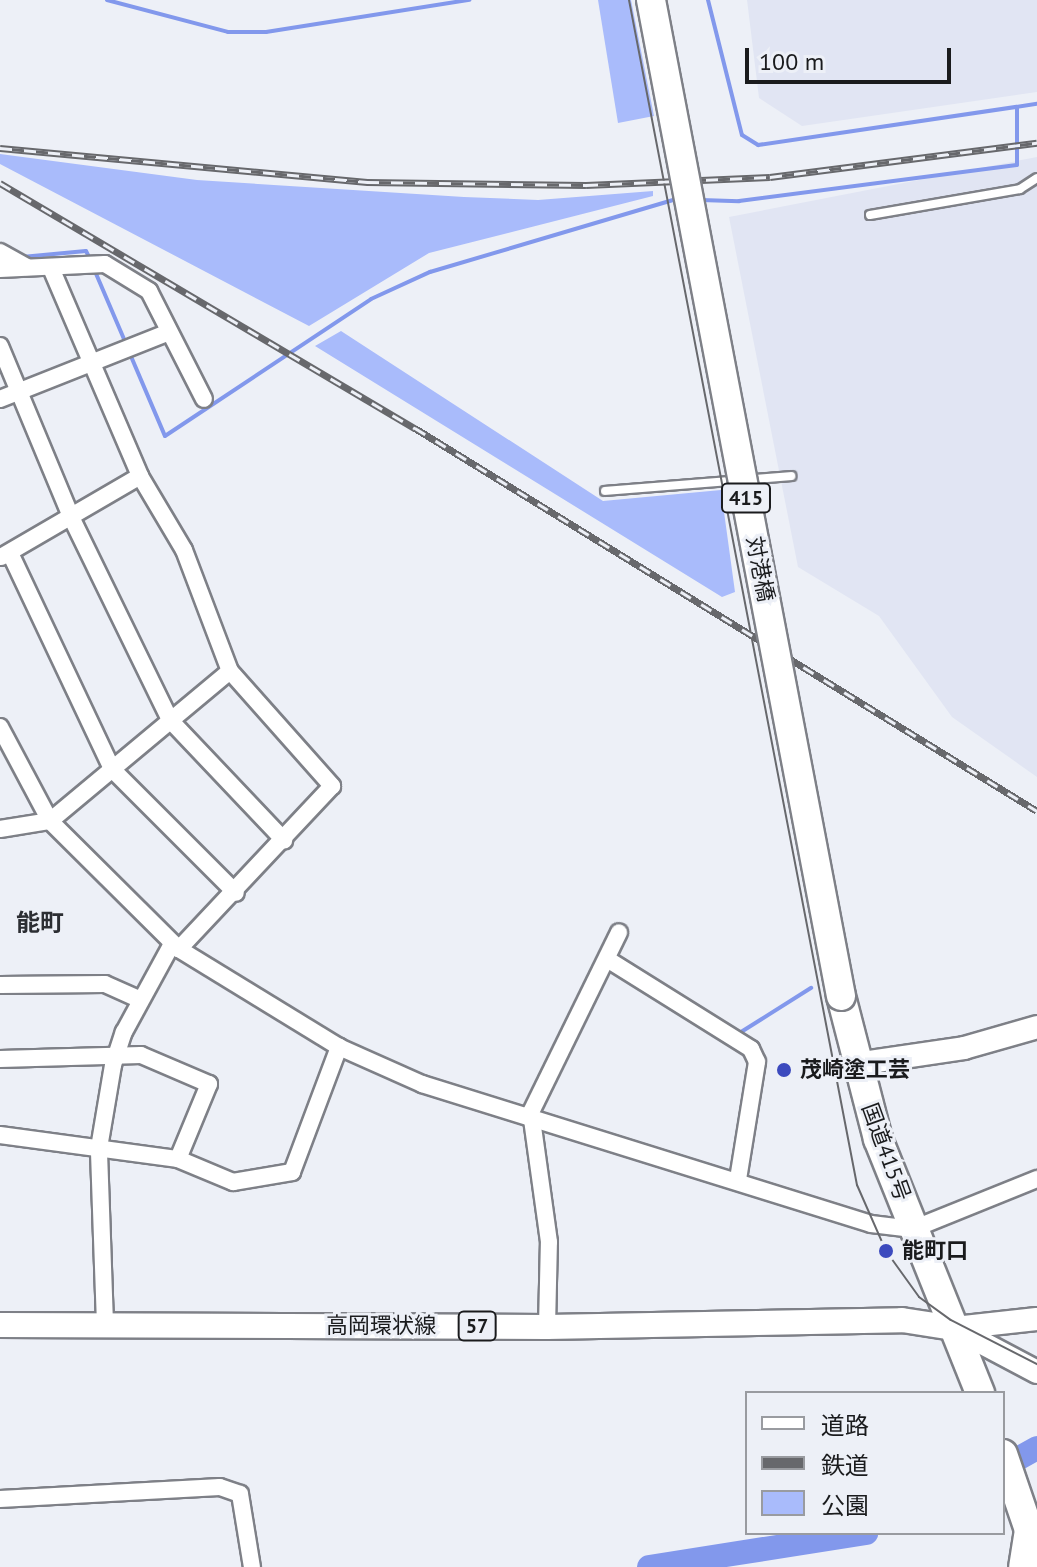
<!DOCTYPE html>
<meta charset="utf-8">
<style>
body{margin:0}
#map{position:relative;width:1037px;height:1567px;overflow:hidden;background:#edf0f7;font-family:"PT Sans","Noto Sans JP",sans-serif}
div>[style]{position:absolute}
.built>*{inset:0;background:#e1e5f3}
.green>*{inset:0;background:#a9bbfb}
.stream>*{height:4px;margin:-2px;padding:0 2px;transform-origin:2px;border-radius:2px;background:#8298ec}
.river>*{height:24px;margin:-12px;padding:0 12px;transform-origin:12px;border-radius:12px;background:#8298ec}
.roads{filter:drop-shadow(2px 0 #7e8087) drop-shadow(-2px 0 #7e8087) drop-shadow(0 2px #7e8087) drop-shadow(0 -2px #7e8087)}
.lane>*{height:8px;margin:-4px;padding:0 4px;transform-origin:4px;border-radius:4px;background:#fff}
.street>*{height:16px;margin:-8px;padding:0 8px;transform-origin:8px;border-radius:8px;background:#fff}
.secondary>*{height:22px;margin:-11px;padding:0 11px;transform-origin:11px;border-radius:11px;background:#fff}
.primary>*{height:24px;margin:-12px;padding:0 12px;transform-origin:12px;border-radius:12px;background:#fff}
.highway>*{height:28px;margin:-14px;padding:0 14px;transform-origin:14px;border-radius:14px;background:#fff}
.tram>*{height:2px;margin:-1px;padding:0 1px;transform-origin:1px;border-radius:1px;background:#67686c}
.rail>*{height:7px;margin-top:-3.5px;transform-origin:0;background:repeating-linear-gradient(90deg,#edf0f7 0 12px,#67686c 0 24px);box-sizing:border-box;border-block:2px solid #67686c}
.bridges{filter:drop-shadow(2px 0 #7e8087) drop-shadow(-2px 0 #7e8087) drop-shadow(0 2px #7e8087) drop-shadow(0 -2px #7e8087)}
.highway-bridge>*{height:28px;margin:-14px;padding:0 14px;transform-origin:14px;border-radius:14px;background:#fff}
.dots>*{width:22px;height:22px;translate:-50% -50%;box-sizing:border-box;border:4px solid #edf0f7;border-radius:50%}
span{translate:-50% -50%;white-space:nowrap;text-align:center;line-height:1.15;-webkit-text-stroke:6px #edf0f7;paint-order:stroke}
.shield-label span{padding:2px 6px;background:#edf0f7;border:2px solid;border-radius:6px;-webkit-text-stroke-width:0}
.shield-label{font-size:20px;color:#1a1b1d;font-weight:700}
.street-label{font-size:22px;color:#1a1b1d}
.poi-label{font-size:22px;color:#1a1b1d;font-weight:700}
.left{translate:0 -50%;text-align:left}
.neighbourhood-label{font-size:24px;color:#2c2e33;font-weight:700}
.legend{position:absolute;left:745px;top:1391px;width:260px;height:144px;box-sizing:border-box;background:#edf0f7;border:2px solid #999ba0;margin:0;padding:10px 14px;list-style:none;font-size:24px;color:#1a1b1d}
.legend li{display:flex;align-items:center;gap:16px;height:40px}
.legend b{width:40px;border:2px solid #999ba0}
.scale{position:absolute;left:745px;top:48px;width:206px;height:36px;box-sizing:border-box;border:4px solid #1a1b1d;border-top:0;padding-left:10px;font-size:24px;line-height:28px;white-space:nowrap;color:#1a1b1d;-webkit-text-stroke:6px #edf0f7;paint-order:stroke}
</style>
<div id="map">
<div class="built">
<i style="clip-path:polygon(747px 0,1037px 0,1037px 92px,802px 126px,759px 98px)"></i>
<i style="clip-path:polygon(1037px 157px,1037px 777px,952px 717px,879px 616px,798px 567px,729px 217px)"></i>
</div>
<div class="green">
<i style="clip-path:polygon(598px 0,631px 0,654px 116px,618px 123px)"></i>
<i style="clip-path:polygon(0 154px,197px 180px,464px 197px,538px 200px,653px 191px,653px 196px,429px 253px,309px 326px,0 164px)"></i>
<i style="clip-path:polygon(341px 331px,603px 501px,721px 490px,735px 592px,722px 597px,315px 346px)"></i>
</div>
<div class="stream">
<i style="left:107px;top:0;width:125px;rotate:14.8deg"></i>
<i style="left:228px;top:32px;width:38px"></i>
<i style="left:266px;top:32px;width:206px;rotate:-9deg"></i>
<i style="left:708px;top:0;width:139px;rotate:75.9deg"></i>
<i style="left:742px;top:135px;width:19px;rotate:32deg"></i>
<i style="left:758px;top:145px;width:282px;rotate:-8.4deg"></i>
<i style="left:701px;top:200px;width:38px;rotate:2deg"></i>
<i style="left:739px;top:201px;width:280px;rotate:-7.4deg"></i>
<i style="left:1017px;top:165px;width:58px;rotate:-90deg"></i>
<i style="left:22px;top:257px;width:64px;rotate:-5.4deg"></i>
<i style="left:86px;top:251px;width:11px;rotate:63deg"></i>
<i style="left:94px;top:269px;width:84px;rotate:66.8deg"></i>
<i style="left:130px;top:354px;width:89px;rotate:66.9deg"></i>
<i style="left:165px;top:436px;width:247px;rotate:-33.6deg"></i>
<i style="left:371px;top:299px;width:65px;rotate:-24.6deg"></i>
<i style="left:430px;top:272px;width:257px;rotate:-16.5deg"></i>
<i style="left:741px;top:1032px;width:83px;rotate:-32.2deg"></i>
</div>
<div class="river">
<i style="left:1003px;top:1467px;width:39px;rotate:-29deg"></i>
<i style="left:649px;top:1567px;width:220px;rotate:-8.9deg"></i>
</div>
<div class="roads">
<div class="lane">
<i style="left:870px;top:215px;width:152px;rotate:-9.8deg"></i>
<i style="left:1020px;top:189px;width:20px;rotate:-33deg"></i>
<i style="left:605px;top:491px;width:187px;rotate:-4.6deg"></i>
</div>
<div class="street">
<i style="left:0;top:252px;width:31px;rotate:29deg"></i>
<i style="left:51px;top:268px;width:226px;rotate:66.8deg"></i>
<i style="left:140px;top:476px;width:86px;rotate:59.3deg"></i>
<i style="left:184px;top:550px;width:129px;rotate:69.2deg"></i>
<i style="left:230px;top:671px;width:154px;rotate:48.4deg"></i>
<i style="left:332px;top:786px;width:224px;rotate:133.2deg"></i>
<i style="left:0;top:269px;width:105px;rotate:-2.7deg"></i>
<i style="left:105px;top:264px;width:52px;rotate:31.5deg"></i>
<i style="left:149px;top:291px;width:121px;rotate:63deg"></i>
<i style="left:0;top:346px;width:187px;rotate:67.4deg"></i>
<i style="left:72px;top:519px;width:224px;rotate:64deg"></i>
<i style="left:170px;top:720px;width:166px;rotate:46.5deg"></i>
<i style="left:0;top:399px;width:182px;rotate:-21.6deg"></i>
<i style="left:10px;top:553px;width:239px;rotate:64.7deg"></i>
<i style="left:112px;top:769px;width:175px;rotate:45deg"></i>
<i style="left:1px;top:557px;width:161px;rotate:-30.2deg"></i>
<i style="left:0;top:727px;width:106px;rotate:62deg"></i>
<i style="left:50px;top:821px;width:182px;rotate:44.8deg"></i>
<i style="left:179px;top:949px;width:188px;rotate:31.5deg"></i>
<i style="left:339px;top:1047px;width:91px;rotate:24deg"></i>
<i style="left:422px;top:1084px;width:470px;rotate:17.3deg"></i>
<i style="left:871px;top:1224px;width:42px;rotate:6.8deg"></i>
<i style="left:913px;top:1229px;width:134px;rotate:-22deg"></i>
<i style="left:0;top:829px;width:51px;rotate:-9.1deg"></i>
<i style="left:50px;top:821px;width:234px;rotate:-39.8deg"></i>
<i style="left:607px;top:959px;width:170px;rotate:32deg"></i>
<i style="left:751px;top:1049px;width:14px;rotate:65deg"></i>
<i style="left:757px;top:1062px;width:119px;rotate:99.2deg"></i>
<i style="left:0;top:985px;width:105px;rotate:-0.5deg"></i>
<i style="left:105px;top:984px;width:39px;rotate:24deg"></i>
<i style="left:0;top:1059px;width:141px;rotate:-1.6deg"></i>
<i style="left:141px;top:1055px;width:74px;rotate:23.1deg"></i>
<i style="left:209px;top:1084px;width:81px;rotate:112.5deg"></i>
<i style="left:0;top:1135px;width:180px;rotate:7.7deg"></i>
<i style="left:178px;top:1159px;width:60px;rotate:22.7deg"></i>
<i style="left:233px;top:1182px;width:60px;rotate:-9.6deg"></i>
<i style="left:292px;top:1172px;width:134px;rotate:-69.4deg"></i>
<i style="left:105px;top:1324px;width:176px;rotate:-92deg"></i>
<i style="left:99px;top:1148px;width:84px;rotate:-80.4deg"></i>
<i style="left:113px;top:1065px;width:35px;rotate:-72deg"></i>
<i style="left:124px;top:1032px;width:100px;rotate:-61.4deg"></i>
<i style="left:547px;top:1327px;width:85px;rotate:-88.7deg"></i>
<i style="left:549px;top:1242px;width:131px;rotate:-97.9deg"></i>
<i style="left:531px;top:1112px;width:200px;rotate:-63.9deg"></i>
<i style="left:0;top:1499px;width:220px;rotate:-3.1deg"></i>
<i style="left:220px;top:1487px;width:21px;rotate:19deg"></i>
<i style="left:240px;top:1494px;width:74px;rotate:80.7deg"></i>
</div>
<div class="secondary">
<i style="left:856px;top:1064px;width:109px;rotate:-8.4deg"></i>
<i style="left:964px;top:1048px;width:76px;rotate:-16deg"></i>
<i style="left:954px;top:1328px;width:94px;rotate:27.9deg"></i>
<i style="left:955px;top:1328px;width:82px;rotate:-6.3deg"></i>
</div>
<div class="primary">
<i style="left:0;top:1325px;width:547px;rotate:0.21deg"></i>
<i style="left:547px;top:1327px;width:355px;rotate:-1.1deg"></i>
<i style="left:902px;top:1320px;width:53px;rotate:8.7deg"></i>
</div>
<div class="highway">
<i style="left:841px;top:996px;width:148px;rotate:75.5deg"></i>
<i style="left:878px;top:1139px;width:274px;rotate:68.1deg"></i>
<i style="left:1003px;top:1454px;width:80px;rotate:71.1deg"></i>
<i style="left:1029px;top:1530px;width:37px;rotate:99deg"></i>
</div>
</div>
<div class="tram">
<i style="left:629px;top:0;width:1207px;rotate:79.11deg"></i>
<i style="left:857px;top:1185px;width:72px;rotate:66.3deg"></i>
<i style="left:886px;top:1251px;width:57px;rotate:54.3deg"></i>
<i style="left:919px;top:1297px;width:39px;rotate:36deg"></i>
<i style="left:951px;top:1320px;width:97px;rotate:27.1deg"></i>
</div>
<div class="rail">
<i style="left:0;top:148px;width:369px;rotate:5.3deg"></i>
<i style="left:367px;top:182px;width:219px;rotate:0.8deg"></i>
<i style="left:586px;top:185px;width:184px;rotate:-2.5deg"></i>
<i style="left:770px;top:177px;width:269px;rotate:-7.3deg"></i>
<i style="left:0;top:183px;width:482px;rotate:30.6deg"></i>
<i style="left:415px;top:428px;width:730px;rotate:31.62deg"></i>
</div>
<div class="bridges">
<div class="highway-bridge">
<i style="left:651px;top:0;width:1014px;rotate:79.2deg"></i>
</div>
</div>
<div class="dots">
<i style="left:784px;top:1070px;background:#3c4abe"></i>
<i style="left:886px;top:1251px;background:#3c4abe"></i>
</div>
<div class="shield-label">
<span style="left:746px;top:498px">415</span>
<span style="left:477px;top:1326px">57</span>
</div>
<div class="street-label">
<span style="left:760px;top:569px;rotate:79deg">対港橋</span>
<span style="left:886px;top:1152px;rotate:70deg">国道415号</span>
<span style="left:381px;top:1326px">高岡環状線</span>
</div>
<div class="poi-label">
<span class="left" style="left:800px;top:1070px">茂崎塗工芸</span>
<span class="left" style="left:902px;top:1251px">能町口</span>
</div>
<div class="neighbourhood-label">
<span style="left:40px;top:923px">能町</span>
</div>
<ul class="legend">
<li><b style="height:10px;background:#fff"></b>道路</li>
<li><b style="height:10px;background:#67686c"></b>鉄道</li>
<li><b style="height:22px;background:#a9bbfb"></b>公園</li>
</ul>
<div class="scale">100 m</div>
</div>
